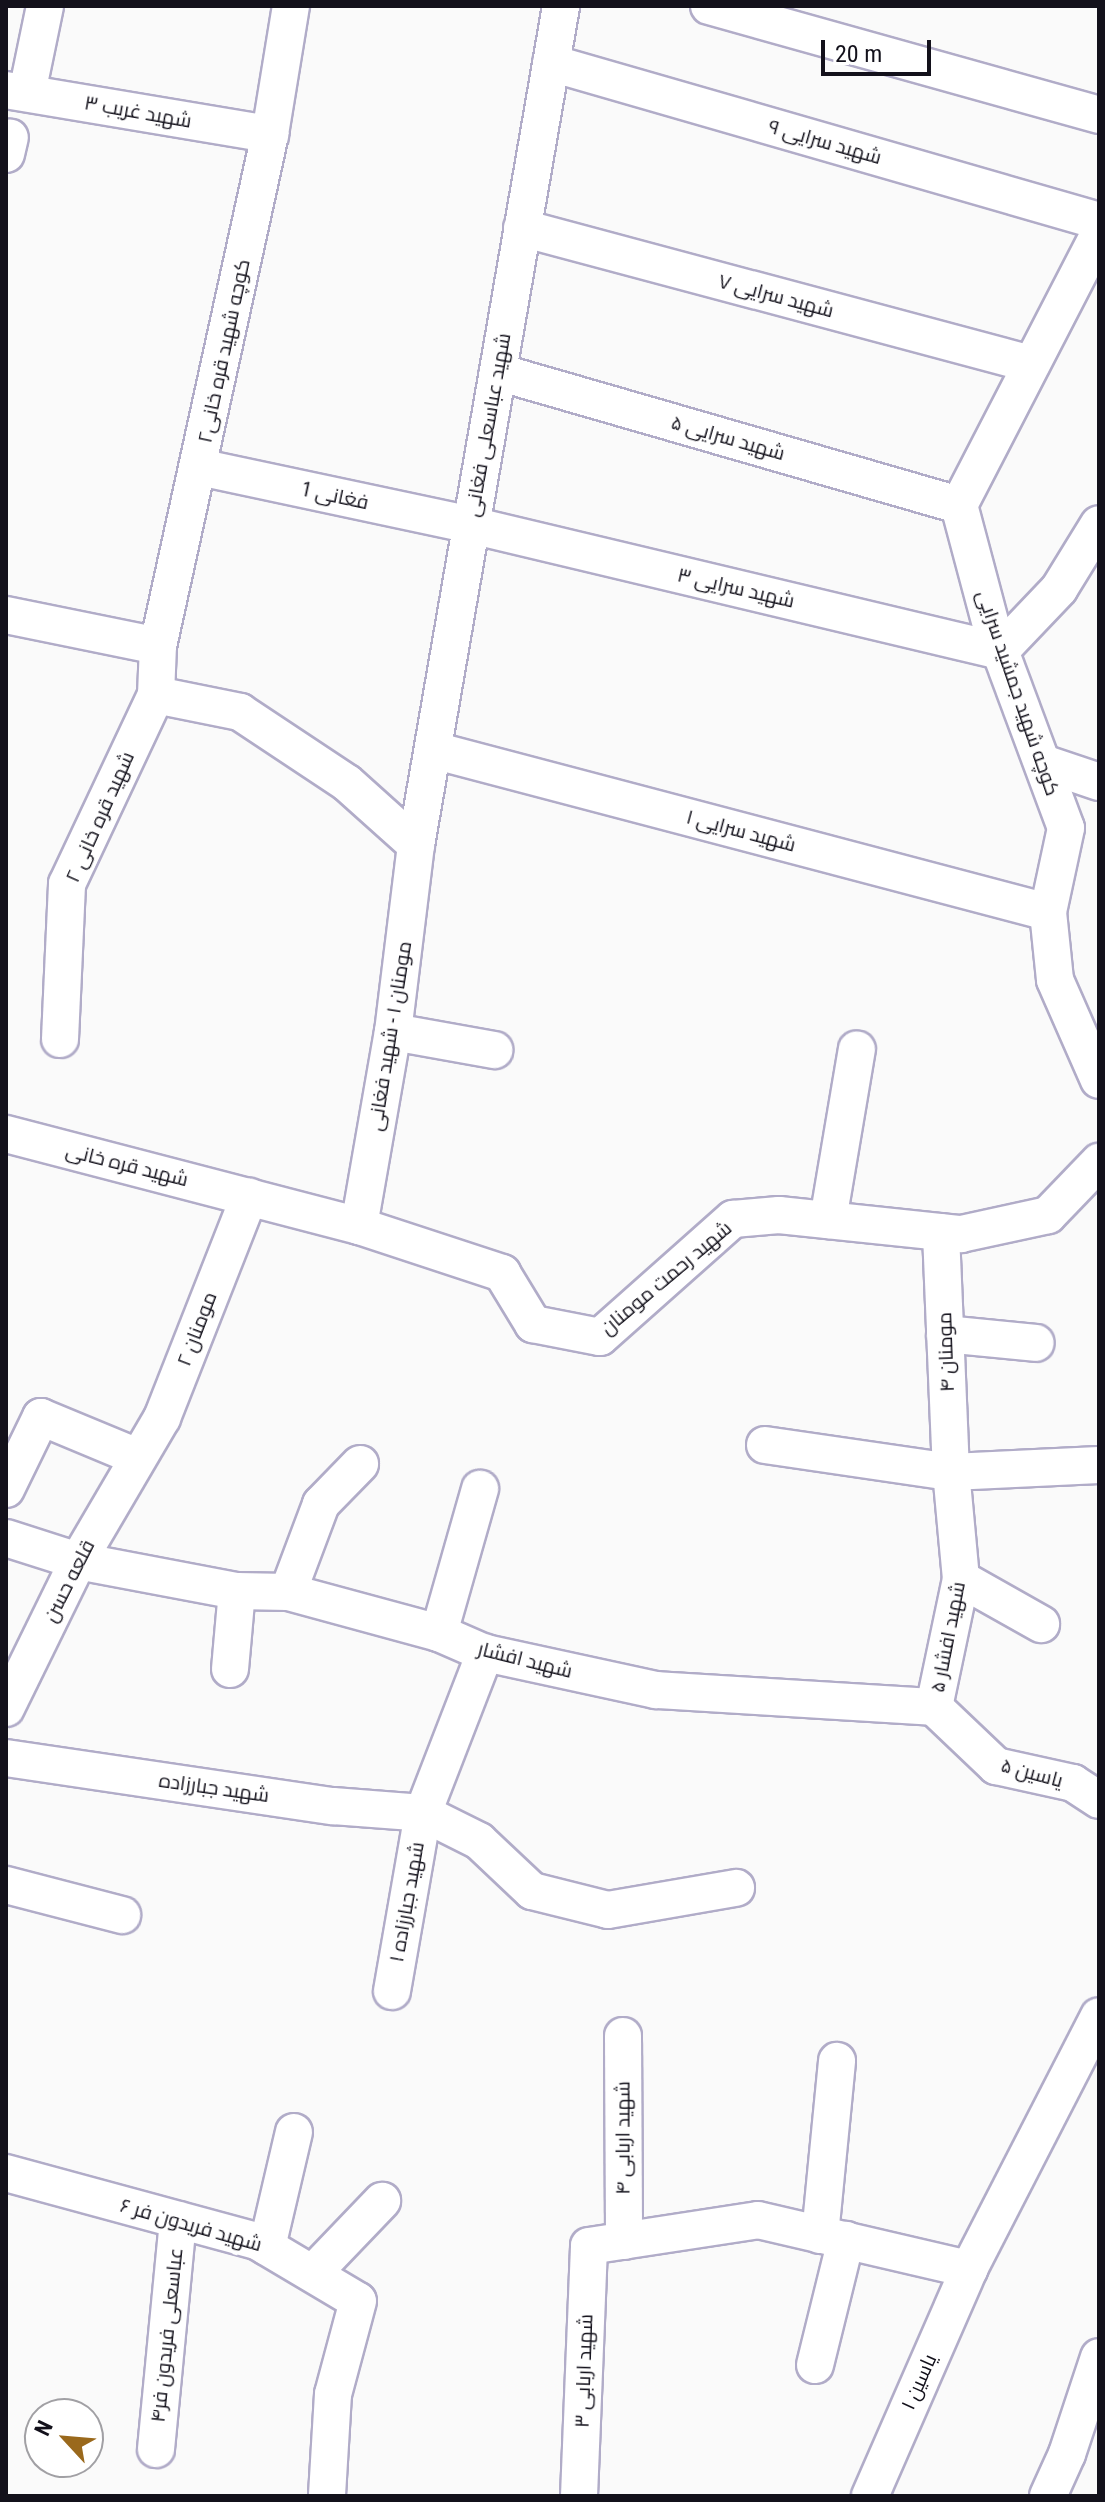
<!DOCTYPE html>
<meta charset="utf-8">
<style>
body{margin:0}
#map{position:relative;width:1105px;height:2502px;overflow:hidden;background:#fafafa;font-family:"Roboto Condensed",Cairo,sans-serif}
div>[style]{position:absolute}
.roads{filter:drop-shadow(2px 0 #b1acc8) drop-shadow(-2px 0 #b1acc8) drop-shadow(0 2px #b1acc8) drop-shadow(0 -2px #b1acc8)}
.minor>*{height:36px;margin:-18px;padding:0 18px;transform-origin:18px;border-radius:18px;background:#fff}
span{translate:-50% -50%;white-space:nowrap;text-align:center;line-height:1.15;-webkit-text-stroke:7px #fff;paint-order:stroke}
.street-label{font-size:20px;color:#13111b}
.frame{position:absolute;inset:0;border:8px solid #13111b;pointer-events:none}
.north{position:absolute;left:24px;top:2398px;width:80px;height:80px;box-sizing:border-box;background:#fff;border:2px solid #a1a0a4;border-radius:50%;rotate:296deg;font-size:22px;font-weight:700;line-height:32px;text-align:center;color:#13111b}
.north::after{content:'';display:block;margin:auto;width:28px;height:36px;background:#9a691c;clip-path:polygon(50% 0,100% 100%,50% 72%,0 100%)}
.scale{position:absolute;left:821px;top:40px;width:110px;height:36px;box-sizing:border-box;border:4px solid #13111b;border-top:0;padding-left:10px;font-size:24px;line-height:28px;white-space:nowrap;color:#13111b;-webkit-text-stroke:6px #fff;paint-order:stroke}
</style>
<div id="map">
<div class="roads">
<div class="minor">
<i style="left:709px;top:6px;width:405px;rotate:15.6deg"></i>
<i style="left:551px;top:63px;width:570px;rotate:16.08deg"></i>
<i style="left:6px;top:90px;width:268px;rotate:9.5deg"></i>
<i style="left:27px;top:93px;width:89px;rotate:-78.3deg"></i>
<i style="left:6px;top:154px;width:17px;rotate:-77deg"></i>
<i style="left:522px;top:228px;width:527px;rotate:14.96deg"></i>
<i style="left:1099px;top:234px;width:305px;rotate:117.3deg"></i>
<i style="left:959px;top:505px;width:128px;rotate:75.1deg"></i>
<i style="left:992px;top:629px;width:212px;rotate:69.6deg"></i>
<i style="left:1066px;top:828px;width:86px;rotate:102.1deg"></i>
<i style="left:1048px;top:912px;width:68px;rotate:84.1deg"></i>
<i style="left:1055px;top:980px;width:109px;rotate:66.3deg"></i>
<i style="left:498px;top:372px;width:480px;rotate:16.1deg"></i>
<i style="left:199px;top:467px;width:278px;rotate:12deg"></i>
<i style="left:471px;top:525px;width:544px;rotate:13.4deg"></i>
<i style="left:1000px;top:651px;width:86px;rotate:-46.4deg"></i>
<i style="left:1059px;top:589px;width:76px;rotate:-58.4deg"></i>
<i style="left:6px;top:615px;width:155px;rotate:11.5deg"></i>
<i style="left:156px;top:695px;width:86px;rotate:11.4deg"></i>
<i style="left:240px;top:712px;width:128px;rotate:33.6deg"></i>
<i style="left:347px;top:783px;width:93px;rotate:41.9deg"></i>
<i style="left:433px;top:750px;width:636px;rotate:14.76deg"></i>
<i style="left:1043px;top:763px;width:59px;rotate:18.7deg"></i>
<i style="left:393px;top:1032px;width:103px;rotate:10.1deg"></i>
<i style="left:60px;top:1039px;width:155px;rotate:-87.4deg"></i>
<i style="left:67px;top:884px;width:209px;rotate:-64.8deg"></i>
<i style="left:156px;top:695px;width:49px;rotate:-87.7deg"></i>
<i style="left:158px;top:646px;width:524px;rotate:-77.66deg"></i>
<i style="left:270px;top:134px;width:130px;rotate:-80.7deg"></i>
<i style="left:6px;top:1134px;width:365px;rotate:14.6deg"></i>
<i style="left:359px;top:1226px;width:151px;rotate:18.2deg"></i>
<i style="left:502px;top:1273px;width:60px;rotate:58.7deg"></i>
<i style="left:533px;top:1324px;width:68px;rotate:11deg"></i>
<i style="left:600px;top:1337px;width:178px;rotate:-41.6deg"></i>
<i style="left:733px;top:1219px;width:46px;rotate:-5deg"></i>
<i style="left:779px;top:1215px;width:183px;rotate:6deg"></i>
<i style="left:961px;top:1234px;width:89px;rotate:-12.3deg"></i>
<i style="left:1048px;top:1215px;width:74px;rotate:-46.1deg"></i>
<i style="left:828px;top:1220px;width:173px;rotate:-80.4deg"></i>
<i style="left:359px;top:1226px;width:197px;rotate:-80.1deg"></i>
<i style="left:393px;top:1032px;width:188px;rotate:-83deg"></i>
<i style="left:416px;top:845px;width:851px;rotate:-80.19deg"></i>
<i style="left:945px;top:1334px;width:91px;rotate:5.6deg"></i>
<i style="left:765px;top:1445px;width:188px;rotate:8.3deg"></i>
<i style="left:951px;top:1472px;width:148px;rotate:-2.7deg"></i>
<i style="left:6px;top:1489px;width:80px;rotate:-64.1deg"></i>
<i style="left:41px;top:1417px;width:104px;rotate:22.6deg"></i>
<i style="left:6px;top:1538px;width:76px;rotate:17.7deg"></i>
<i style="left:78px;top:1561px;width:162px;rotate:10.7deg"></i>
<i style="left:237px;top:1591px;width:51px;rotate:1.1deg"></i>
<i style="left:288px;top:1592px;width:156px;rotate:15.2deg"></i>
<i style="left:439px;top:1633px;width:50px;rotate:23.5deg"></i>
<i style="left:485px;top:1653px;width:175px;rotate:12.2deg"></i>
<i style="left:656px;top:1690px;width:279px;rotate:3.5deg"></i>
<i style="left:961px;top:1579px;width:92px;rotate:29.4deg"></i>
<i style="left:288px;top:1592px;width:94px;rotate:-69.4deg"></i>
<i style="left:321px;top:1504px;width:56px;rotate:-45.7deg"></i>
<i style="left:439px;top:1633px;width:150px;rotate:-74.1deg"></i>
<i style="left:230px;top:1669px;width:78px;rotate:-84.9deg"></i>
<i style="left:934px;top:1707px;width:131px;rotate:-78.1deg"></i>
<i style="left:961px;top:1579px;width:107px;rotate:-95.3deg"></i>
<i style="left:951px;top:1472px;width:240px;rotate:-92.4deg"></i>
<i style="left:934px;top:1707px;width:86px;rotate:43.6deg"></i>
<i style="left:996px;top:1766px;width:79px;rotate:12.4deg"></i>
<i style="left:1073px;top:1783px;width:31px;rotate:33deg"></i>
<i style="left:6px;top:1708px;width:164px;rotate:-63.9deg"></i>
<i style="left:78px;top:1561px;width:166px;rotate:-59.6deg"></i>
<i style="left:162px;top:1418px;width:238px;rotate:-68.5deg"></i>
<i style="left:6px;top:1758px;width:331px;rotate:8.4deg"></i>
<i style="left:333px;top:1806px;width:90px;rotate:4.4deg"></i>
<i style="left:423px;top:1813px;width:63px;rotate:26.6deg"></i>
<i style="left:479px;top:1841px;width:73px;rotate:43.3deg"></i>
<i style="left:532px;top:1891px;width:78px;rotate:14deg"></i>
<i style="left:608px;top:1910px;width:130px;rotate:-9.8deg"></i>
<i style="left:6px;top:1885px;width:120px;rotate:14.5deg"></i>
<i style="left:392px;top:1991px;width:181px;rotate:-80.1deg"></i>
<i style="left:423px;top:1813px;width:172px;rotate:-68.8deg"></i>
<i style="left:623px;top:2036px;width:205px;rotate:89.7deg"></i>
<i style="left:6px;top:2173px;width:260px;rotate:15.2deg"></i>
<i style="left:257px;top:2241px;width:117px;rotate:30.7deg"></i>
<i style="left:358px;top:2301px;width:96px;rotate:105deg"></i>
<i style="left:333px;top:2394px;width:102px;rotate:93.4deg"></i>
<i style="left:820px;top:2235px;width:175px;rotate:-84.4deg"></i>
<i style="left:267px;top:2247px;width:118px;rotate:-76.8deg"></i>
<i style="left:313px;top:2273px;width:100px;rotate:-46.2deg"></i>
<i style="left:815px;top:2365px;width:129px;rotate:-76.1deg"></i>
<i style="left:156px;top:2449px;width:230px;rotate:-84.5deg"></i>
<i style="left:579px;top:2496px;width:250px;rotate:-87.7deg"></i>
<i style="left:589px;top:2246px;width:171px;rotate:-8.7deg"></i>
<i style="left:758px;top:2220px;width:217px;rotate:13.1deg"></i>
<i style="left:870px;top:2496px;width:248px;rotate:-66.4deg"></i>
<i style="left:969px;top:2269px;width:284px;rotate:-62.8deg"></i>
<i style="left:1048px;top:2496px;width:46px;rotate:-65.7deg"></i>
<i style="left:1067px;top:2454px;width:102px;rotate:-71.7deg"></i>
</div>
</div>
<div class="street-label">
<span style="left:138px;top:112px;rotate:10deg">۳ شهید غریب</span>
<span style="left:825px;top:142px;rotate:16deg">شهید سرایی ۹</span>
<span style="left:776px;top:296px;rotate:15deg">شهید سرایی ۷</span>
<span style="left:224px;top:351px;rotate:-78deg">کوچه شهید قره خانی۲</span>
<span style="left:488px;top:425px;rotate:-80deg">شهید عباسعلی فغانی</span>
<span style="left:728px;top:438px;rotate:16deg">شهید سرایی ۵</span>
<span style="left:335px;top:496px;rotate:12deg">فغانی 1</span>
<span style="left:736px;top:588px;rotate:13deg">شهید سرایی ۳</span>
<span style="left:1018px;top:693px;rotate:71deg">کوچه شهید جمشید سرایی</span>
<span style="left:100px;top:817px;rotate:-66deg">۲ شهید قره خانی</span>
<span style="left:741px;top:831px;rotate:15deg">شهید سرایی ۱</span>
<span style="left:390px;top:1036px;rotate:-81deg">مومنان ۱ - شهید فغانی</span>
<span style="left:127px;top:1165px;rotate:14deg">شهید قره خانی</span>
<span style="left:666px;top:1278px;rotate:-40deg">شهید رحمت مومنان</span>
<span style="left:197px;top:1329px;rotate:-69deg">۲ مومنان</span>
<span style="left:946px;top:1352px;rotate:-92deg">۴ مومنان</span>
<span style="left:69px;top:1581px;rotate:-63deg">قلعه حسن</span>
<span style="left:948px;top:1637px;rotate:-79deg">۵ شهید افشار</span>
<span style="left:525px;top:1660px;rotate:14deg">شهید افشار</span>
<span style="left:1032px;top:1773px;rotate:15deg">یاسین ۵</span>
<span style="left:214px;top:1788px;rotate:8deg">شهید جبارزاده</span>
<span style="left:407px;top:1902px;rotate:-80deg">۱ شهید جبارزاده</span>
<span style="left:623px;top:2138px;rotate:-90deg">شهید اربابی ۴</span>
<span style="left:191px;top:2225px;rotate:16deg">شهید فریدون فر ۶</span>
<span style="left:167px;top:2335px;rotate:-84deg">عباسعلی فریدون فر۴</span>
<span style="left:584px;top:2371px;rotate:-88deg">شهید اربابی ۳</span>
<span style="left:919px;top:2382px;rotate:-66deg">یاسین ۱</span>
</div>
<div class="frame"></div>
<div class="north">N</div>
<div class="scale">20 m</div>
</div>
